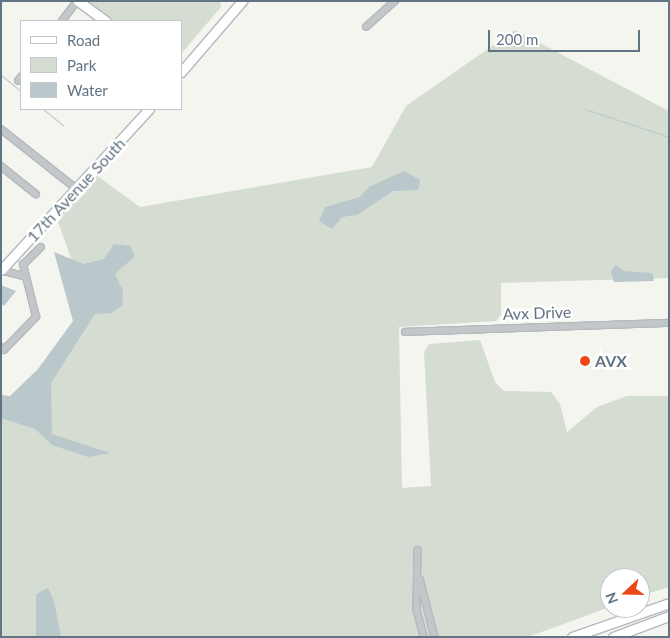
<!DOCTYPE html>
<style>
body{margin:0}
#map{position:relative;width:670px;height:638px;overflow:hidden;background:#f5f5f0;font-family:Lato,sans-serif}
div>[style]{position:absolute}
.green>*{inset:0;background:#d5dcd1}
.water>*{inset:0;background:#bac7cb}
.stream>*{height:1px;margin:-0.5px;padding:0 0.5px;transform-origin:0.5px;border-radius:0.5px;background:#bac7cb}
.roads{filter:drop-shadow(1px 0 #b3b9bd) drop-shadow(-1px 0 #b3b9bd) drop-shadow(0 1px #b3b9bd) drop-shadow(0 -1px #b3b9bd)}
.street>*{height:5.5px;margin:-2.75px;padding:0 2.75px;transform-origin:2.75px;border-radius:2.75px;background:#c3c7ca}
.secondary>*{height:9px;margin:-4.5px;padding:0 4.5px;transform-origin:4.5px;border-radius:4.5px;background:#fff}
.dots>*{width:14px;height:14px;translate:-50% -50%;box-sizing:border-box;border:2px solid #fff;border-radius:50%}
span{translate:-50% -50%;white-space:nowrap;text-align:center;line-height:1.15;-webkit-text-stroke:5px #fff;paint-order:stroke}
.street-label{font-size:16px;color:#617483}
.poi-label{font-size:16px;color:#617483;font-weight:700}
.left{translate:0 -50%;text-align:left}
.frame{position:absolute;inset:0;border:2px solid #617483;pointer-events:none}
.legend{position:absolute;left:20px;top:20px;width:162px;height:90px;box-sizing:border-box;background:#fff;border:1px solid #c0c7cd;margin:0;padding:6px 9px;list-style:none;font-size:15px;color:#617483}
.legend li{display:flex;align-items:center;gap:10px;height:25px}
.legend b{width:25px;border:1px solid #c0c7cd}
.north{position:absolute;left:600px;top:568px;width:50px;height:50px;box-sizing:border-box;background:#fff;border:1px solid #c0c7cd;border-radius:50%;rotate:249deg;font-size:14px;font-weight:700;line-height:20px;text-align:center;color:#617483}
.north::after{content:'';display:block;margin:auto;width:18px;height:22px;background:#ee4716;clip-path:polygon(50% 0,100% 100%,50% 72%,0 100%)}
.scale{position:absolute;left:488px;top:30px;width:152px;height:22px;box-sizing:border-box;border:2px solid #617483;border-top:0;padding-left:6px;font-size:15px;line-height:18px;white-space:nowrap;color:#617483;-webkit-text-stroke:4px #fff;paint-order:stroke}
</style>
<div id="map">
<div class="green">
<i style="clip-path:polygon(77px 1px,220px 1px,221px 7px,181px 54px,181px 21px,106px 21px)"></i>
<i style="clip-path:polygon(515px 30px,669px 111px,669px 278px,501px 283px,501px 315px,496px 321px,399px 327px,402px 488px,431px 486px,424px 352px,429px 344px,480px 340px,495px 382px,504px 391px,551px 392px,560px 404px,567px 432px,597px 407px,627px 396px,669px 396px,669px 587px,640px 596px,640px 578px,610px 578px,610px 607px,528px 637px,1px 637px,1px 408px,91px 315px,55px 213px,92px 172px,140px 207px,372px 167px,406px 106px)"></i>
</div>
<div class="water">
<i style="clip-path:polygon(404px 171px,420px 180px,418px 190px,393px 191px,357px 215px,342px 217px,332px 229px,319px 221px,325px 207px,360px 197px,369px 187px)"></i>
<i style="clip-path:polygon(114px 244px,130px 246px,135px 256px,115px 274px,123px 291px,122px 306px,111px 313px,95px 314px,51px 383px,52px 434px,110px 453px,88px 457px,52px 445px,35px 429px,1px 418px,1px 395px,10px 396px,38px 369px,73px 321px,54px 252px,84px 264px,104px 259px)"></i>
<i style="clip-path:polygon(615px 265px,624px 271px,652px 273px,654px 281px,614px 282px,611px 272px)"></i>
<i style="clip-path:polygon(1px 285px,16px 291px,4px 306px,1px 304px)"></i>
<i style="clip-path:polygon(48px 588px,54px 601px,61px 637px,36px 637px,36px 594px)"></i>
</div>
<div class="stream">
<i style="left:1px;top:75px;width:26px;rotate:39deg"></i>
<i style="left:43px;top:109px;width:26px;rotate:39deg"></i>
<i style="left:585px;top:109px;width:89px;rotate:18.4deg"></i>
</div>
<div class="roads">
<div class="street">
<i style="left:62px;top:21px;width:25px;rotate:-53deg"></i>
<i style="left:366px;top:27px;width:39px;rotate:-42deg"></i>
<i style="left:18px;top:81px;width:5px;rotate:-53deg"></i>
<i style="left:1px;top:129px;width:97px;rotate:38.3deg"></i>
<i style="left:1px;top:166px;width:45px;rotate:38.7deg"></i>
<i style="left:1px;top:270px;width:23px;rotate:15deg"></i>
<i style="left:405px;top:332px;width:264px;rotate:-2deg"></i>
<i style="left:1px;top:347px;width:4px;rotate:45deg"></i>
<i style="left:4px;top:350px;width:46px;rotate:-45.9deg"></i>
<i style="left:36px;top:317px;width:54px;rotate:-104deg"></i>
<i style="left:23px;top:265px;width:25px;rotate:-45deg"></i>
<i style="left:418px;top:550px;width:60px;rotate:91deg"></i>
<i style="left:417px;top:610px;width:28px;rotate:75deg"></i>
<i style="left:420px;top:579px;width:60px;rotate:75.5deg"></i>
</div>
<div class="secondary">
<i style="left:78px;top:1px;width:34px;rotate:36deg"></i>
<i style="left:181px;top:72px;width:94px;rotate:-49.3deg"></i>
<i style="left:1px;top:270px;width:219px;rotate:-47.4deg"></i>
<i style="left:572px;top:637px;width:103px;rotate:-19.3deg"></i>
<i style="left:613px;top:637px;width:60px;rotate:-20.6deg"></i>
</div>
</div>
<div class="dots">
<i style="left:585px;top:361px;background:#ee4716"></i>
</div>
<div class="street-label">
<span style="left:76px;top:190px;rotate:-47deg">17th Avenue South</span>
<span style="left:537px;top:313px;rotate:-2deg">Avx Drive</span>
</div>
<div class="poi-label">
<span class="left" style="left:595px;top:361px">AVX</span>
</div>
<div class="frame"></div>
<ul class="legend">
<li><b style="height:6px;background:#fff"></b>Road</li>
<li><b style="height:14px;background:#d5dcd1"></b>Park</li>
<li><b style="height:14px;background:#bac7cb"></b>Water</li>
</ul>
<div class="north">N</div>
<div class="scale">200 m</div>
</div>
